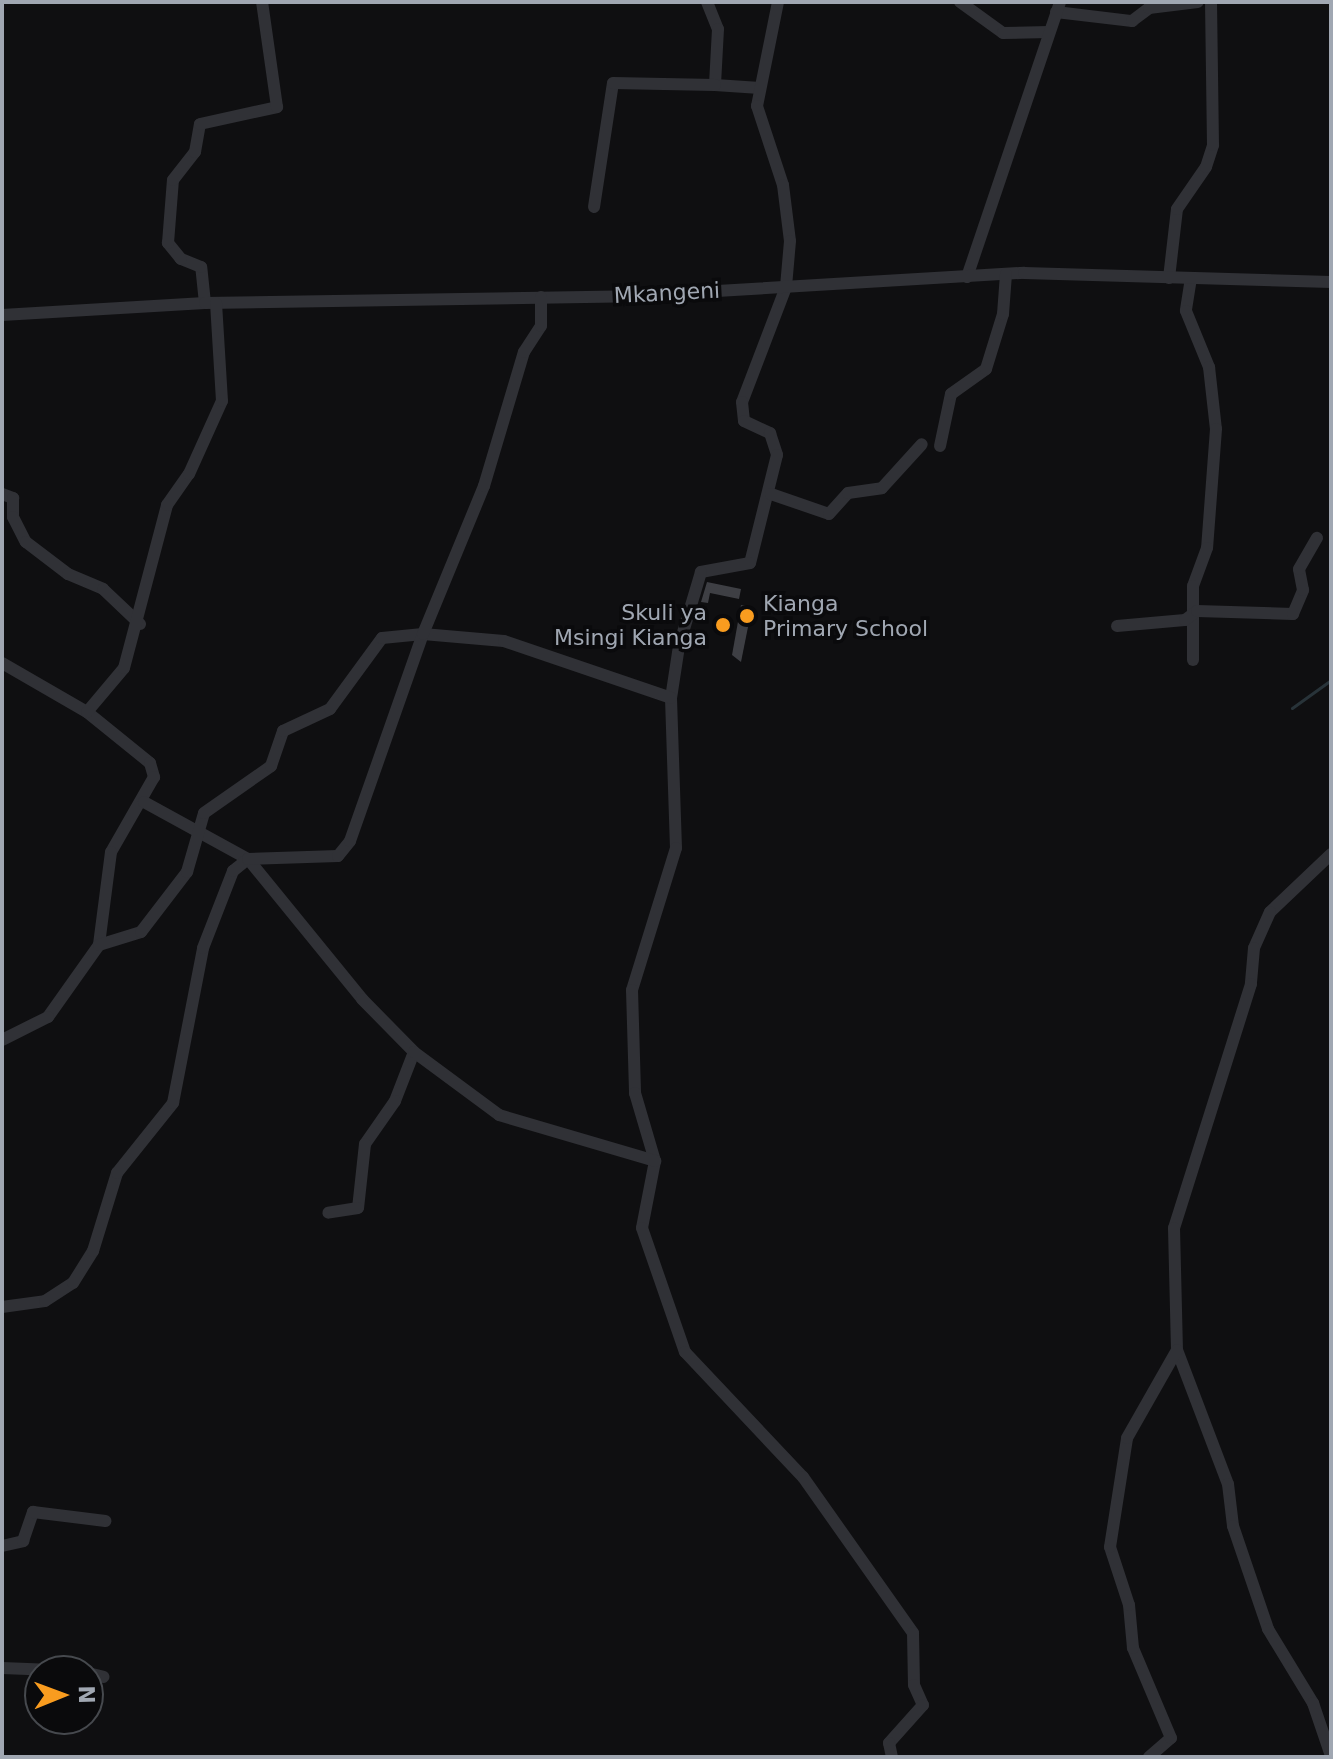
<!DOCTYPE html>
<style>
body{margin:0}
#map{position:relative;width:1333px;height:1759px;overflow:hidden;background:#0f0f11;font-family:"DejaVu Sans",sans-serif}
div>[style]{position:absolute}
.stream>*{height:3px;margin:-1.5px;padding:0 1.5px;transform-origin:1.5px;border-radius:1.5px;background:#283339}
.building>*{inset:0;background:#3e3f44}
.minor>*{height:12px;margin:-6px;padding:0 6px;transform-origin:6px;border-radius:6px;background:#303136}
.dots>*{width:22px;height:22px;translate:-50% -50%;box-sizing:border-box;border:4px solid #0a0a0c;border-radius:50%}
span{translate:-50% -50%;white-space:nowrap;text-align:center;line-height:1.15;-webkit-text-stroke:7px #0a0a0c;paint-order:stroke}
.street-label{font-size:22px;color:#a0a7b2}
.poi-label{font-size:22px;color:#a0a7b2}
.left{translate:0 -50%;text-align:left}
.right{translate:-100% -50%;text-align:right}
.frame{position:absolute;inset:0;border:4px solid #a0a7b2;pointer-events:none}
.north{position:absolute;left:24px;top:1655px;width:80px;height:80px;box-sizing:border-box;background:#0a0a0c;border:2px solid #46494e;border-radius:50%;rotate:89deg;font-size:22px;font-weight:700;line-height:32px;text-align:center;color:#a0a7b2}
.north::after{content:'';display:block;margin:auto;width:28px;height:36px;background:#f99c1f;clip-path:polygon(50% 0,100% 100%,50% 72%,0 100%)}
</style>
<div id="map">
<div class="stream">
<i style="left:1292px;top:708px;width:48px;rotate:-35.7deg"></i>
</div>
<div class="building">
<i style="clip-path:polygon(707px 582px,741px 589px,739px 599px,710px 593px,708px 603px,701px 602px)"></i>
<i style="clip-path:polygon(741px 605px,752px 607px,741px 662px,732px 655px)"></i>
</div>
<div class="minor">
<i style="left:707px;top:2px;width:29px;rotate:68deg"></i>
<i style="left:718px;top:29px;width:56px;rotate:93.1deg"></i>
<i style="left:715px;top:85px;width:45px;rotate:3.8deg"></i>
<i style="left:778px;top:2px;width:106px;rotate:101.4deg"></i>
<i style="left:757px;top:106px;width:83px;rotate:71.8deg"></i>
<i style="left:783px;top:185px;width:56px;rotate:82.9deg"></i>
<i style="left:790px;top:241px;width:46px;rotate:95deg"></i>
<i style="left:786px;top:287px;width:123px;rotate:110.9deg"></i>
<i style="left:742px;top:402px;width:19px;rotate:84deg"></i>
<i style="left:744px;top:421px;width:29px;rotate:25deg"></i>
<i style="left:770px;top:433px;width:23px;rotate:72deg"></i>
<i style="left:777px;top:455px;width:111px;rotate:104deg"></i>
<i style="left:750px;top:563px;width:50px;rotate:169.6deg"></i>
<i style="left:701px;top:572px;width:77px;rotate:106.6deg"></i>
<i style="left:679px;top:646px;width:53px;rotate:98.7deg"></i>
<i style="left:671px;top:698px;width:150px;rotate:88.1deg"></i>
<i style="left:676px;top:848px;width:149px;rotate:107.2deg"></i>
<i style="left:632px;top:990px;width:103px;rotate:88.3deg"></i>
<i style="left:635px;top:1093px;width:71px;rotate:73.6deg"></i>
<i style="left:655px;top:1161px;width:68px;rotate:101deg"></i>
<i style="left:642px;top:1228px;width:131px;rotate:70.9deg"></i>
<i style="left:685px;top:1352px;width:172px;rotate:46.7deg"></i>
<i style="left:803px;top:1477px;width:191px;rotate:54.8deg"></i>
<i style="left:913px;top:1633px;width:52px;rotate:88.9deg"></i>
<i style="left:914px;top:1685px;width:22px;rotate:66deg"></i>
<i style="left:923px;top:1705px;width:51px;rotate:131.8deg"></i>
<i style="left:889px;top:1743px;width:14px;rotate:78deg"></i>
<i style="left:960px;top:2px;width:53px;rotate:35.8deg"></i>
<i style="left:1003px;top:33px;width:46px;rotate:-1.2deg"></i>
<i style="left:1056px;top:12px;width:77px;rotate:6.8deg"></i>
<i style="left:1132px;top:21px;width:21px;rotate:-37deg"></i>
<i style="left:1149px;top:8px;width:49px;rotate:-7deg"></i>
<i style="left:594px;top:207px;width:125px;rotate:-81.3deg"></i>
<i style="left:613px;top:83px;width:102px;rotate:1.1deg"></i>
<i style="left:967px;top:277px;width:290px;rotate:-71.3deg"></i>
<i style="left:1169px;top:278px;width:69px;rotate:-83.4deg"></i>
<i style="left:1177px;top:209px;width:51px;rotate:-55.4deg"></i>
<i style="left:1206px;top:167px;width:23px;rotate:-72deg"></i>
<i style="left:1213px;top:145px;width:143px;rotate:-90.8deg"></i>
<i style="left:1191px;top:278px;width:33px;rotate:99deg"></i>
<i style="left:1186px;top:311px;width:61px;rotate:67.7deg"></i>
<i style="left:1209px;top:367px;width:62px;rotate:83.6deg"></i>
<i style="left:1216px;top:429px;width:119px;rotate:94.3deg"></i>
<i style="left:1207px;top:548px;width:40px;rotate:110.2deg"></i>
<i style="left:1193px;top:586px;width:74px;rotate:90deg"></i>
<i style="left:205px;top:303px;width:36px;rotate:-96deg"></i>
<i style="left:201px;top:267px;width:22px;rotate:-158deg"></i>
<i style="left:181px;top:259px;width:21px;rotate:-129deg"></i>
<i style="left:168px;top:243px;width:63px;rotate:-85.5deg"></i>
<i style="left:173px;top:180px;width:36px;rotate:-52deg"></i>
<i style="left:195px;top:152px;width:28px;rotate:-80deg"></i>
<i style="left:200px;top:124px;width:79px;rotate:-12.4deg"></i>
<i style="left:277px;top:107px;width:106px;rotate:-98.1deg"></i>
<i style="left:2px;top:315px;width:203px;rotate:-3.4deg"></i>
<i style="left:205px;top:303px;width:427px;rotate:-0.9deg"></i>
<i style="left:632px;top:296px;width:393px;rotate:-3.4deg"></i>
<i style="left:1024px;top:273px;width:307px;rotate:1.7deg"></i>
<i style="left:940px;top:446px;width:53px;rotate:-78.1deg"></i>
<i style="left:951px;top:394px;width:43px;rotate:-35.5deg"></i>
<i style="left:986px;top:369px;width:58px;rotate:-72.8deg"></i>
<i style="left:1003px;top:314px;width:40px;rotate:-85.7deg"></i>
<i style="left:2px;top:494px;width:12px;rotate:20deg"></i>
<i style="left:13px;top:498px;width:19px;rotate:90deg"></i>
<i style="left:13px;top:517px;width:28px;rotate:63deg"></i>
<i style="left:26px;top:542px;width:53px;rotate:37.3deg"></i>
<i style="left:68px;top:574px;width:38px;rotate:23deg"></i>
<i style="left:103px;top:589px;width:51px;rotate:43.4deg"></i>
<i style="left:771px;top:494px;width:61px;rotate:19deg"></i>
<i style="left:829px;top:514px;width:28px;rotate:-48deg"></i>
<i style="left:848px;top:493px;width:34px;rotate:-8deg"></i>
<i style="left:882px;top:488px;width:59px;rotate:-47.7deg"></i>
<i style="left:1117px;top:626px;width:68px;rotate:-5deg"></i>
<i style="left:1185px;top:620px;width:15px;rotate:-37deg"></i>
<i style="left:1197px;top:611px;width:96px;rotate:1.8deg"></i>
<i style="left:1293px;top:614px;width:26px;rotate:-67deg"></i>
<i style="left:1303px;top:590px;width:21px;rotate:-101deg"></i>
<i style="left:1299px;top:569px;width:36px;rotate:-60deg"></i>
<i style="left:2px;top:663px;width:98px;rotate:30deg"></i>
<i style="left:87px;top:712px;width:81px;rotate:39deg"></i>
<i style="left:150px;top:763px;width:15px;rotate:74deg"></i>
<i style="left:154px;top:777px;width:86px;rotate:119.8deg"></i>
<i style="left:111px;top:852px;width:94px;rotate:97.4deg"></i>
<i style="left:99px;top:945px;width:88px;rotate:125.3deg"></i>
<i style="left:48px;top:1017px;width:51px;rotate:153.4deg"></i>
<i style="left:87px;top:712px;width:57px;rotate:-49.9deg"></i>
<i style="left:124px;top:668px;width:169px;rotate:-75.2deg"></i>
<i style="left:167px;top:505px;width:38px;rotate:-55deg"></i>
<i style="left:189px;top:474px;width:80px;rotate:-65.7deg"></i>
<i style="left:222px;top:401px;width:98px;rotate:-93.5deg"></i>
<i style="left:144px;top:802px;width:119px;rotate:28.7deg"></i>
<i style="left:248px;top:859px;width:181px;rotate:50.8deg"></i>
<i style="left:362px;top:999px;width:74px;rotate:45.5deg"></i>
<i style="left:414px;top:1052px;width:53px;rotate:111.2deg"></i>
<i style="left:395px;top:1101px;width:52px;rotate:124.9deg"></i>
<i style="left:365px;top:1144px;width:64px;rotate:96.2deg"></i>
<i style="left:358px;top:1208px;width:30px;rotate:171deg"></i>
<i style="left:1331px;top:854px;width:84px;rotate:136.4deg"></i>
<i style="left:1270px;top:912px;width:39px;rotate:114deg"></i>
<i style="left:1254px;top:948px;width:36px;rotate:95deg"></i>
<i style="left:1251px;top:984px;width:256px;rotate:107.5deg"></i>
<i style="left:1174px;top:1228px;width:122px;rotate:88.6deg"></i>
<i style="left:1177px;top:1350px;width:143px;rotate:69.2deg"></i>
<i style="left:1228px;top:1484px;width:42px;rotate:83.2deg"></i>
<i style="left:1233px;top:1526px;width:109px;rotate:71.2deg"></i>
<i style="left:1268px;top:1629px;width:87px;rotate:58.7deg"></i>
<i style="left:1313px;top:1703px;width:56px;rotate:71.2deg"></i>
<i style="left:99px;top:945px;width:44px;rotate:-17.2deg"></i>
<i style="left:141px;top:932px;width:76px;rotate:-52.5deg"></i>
<i style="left:187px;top:872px;width:61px;rotate:-73.9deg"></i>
<i style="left:204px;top:813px;width:82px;rotate:-35deg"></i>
<i style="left:271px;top:766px;width:37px;rotate:-71deg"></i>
<i style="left:283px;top:731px;width:52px;rotate:-25.1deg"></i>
<i style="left:330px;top:709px;width:88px;rotate:-53.8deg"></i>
<i style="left:382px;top:638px;width:41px;rotate:-5.6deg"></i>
<i style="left:423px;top:634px;width:81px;rotate:4.9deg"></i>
<i style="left:504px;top:641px;width:176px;rotate:18.8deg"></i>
<i style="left:414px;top:1052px;width:106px;rotate:36.5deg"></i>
<i style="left:499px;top:1115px;width:163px;rotate:16.4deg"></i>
<i style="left:2px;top:1307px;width:43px;rotate:-7.9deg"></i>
<i style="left:45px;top:1301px;width:33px;rotate:-33deg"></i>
<i style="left:73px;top:1283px;width:38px;rotate:-58deg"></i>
<i style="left:93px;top:1251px;width:82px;rotate:-72.9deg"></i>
<i style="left:117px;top:1173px;width:90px;rotate:-51.3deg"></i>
<i style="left:173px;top:1103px;width:158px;rotate:-79deg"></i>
<i style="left:203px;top:948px;width:83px;rotate:-68.7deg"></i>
<i style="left:233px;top:871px;width:19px;rotate:-39deg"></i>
<i style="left:248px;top:859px;width:90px;rotate:-1.9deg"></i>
<i style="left:338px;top:856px;width:19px;rotate:-51deg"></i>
<i style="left:350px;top:841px;width:219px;rotate:-70.6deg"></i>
<i style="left:423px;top:634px;width:160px;rotate:-67.6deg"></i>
<i style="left:484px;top:486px;width:140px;rotate:-73.4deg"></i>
<i style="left:524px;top:352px;width:31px;rotate:-57deg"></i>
<i style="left:541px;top:326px;width:29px;rotate:-90deg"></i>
<i style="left:2px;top:1546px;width:22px;rotate:-13deg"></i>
<i style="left:23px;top:1541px;width:31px;rotate:-71deg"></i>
<i style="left:33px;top:1512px;width:73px;rotate:7.1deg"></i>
<i style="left:2px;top:1668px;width:77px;rotate:2.2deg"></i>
<i style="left:88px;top:1673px;width:16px;rotate:14deg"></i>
<i style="left:1149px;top:1757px;width:29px;rotate:-41deg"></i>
<i style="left:1171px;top:1738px;width:98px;rotate:-112.9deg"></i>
<i style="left:1133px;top:1648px;width:43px;rotate:-95.3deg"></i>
<i style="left:1129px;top:1605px;width:61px;rotate:-108.1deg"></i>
<i style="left:1110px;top:1547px;width:110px;rotate:-81.1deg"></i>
<i style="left:1127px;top:1438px;width:101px;rotate:-60.4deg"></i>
</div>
<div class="dots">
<i style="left:747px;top:616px;background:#f99c1f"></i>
<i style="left:723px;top:625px;background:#f99c1f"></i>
</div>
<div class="street-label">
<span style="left:667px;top:293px;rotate:-3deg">Mkangeni</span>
</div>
<div class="poi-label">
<span class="left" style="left:763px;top:616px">Kianga<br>Primary School</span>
<span class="right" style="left:707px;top:625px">Skuli ya<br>Msingi Kianga</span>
</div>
<div class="frame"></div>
<div class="north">N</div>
</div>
